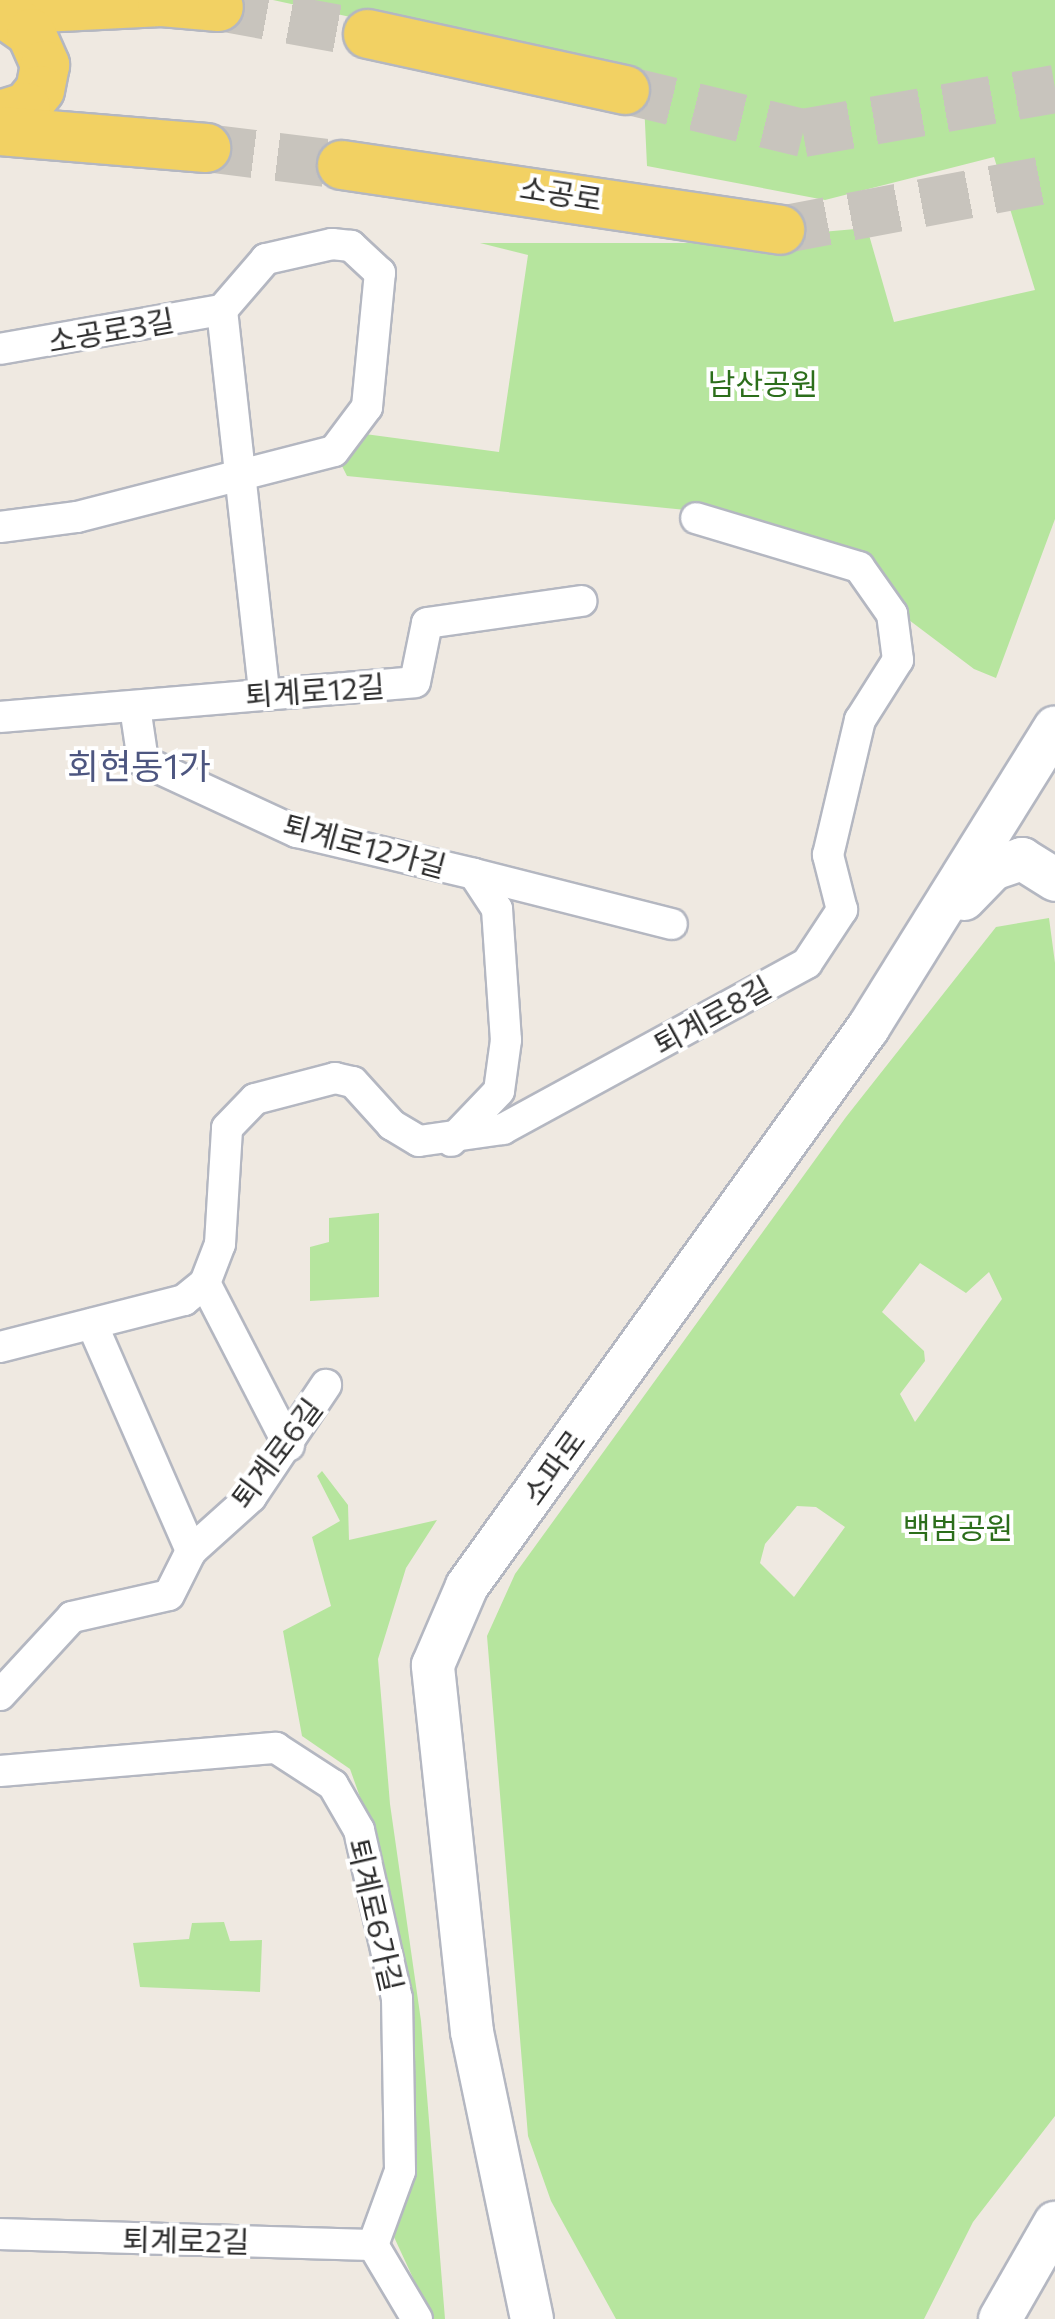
<!DOCTYPE html>
<meta charset="utf-8">
<style>
body{margin:0}
#map{position:relative;width:1055px;height:2319px;overflow:hidden;background:#efe9e1;font-family:Commissioner,"Noto Sans KR",sans-serif}
div>[style]{position:absolute}
.green>*{inset:0;background:#b6e59e}
.primary-tunnel>*{height:48px;margin-top:-24px;transform-origin:0;background:repeating-linear-gradient(90deg,#c8c4bd 0 48px,transparent 0 72px)}
.roads{filter:drop-shadow(2px 0 #b4b7c1) drop-shadow(-2px 0 #b4b7c1) drop-shadow(0 2px #b4b7c1) drop-shadow(0 -2px #b4b7c1)}
.street>*{height:30px;margin:-15px;padding:0 15px;transform-origin:15px;border-radius:15px;background:#fff}
.secondary>*{height:42px;margin:-21px;padding:0 21px;transform-origin:21px;border-radius:21px;background:#fff}
.primary>*{height:48px;margin:-24px;padding:0 24px;transform-origin:24px;border-radius:24px;background:#f2d163}
span{translate:-50% -50%;white-space:nowrap;text-align:center;line-height:1.15;-webkit-text-stroke:8px #fff;paint-order:stroke}
.street-label{font-size:30px;color:#2e2e2e}
.park-label{font-size:30px;color:#2c6e1b}
.quarter-label{font-size:35px;color:#4d5680}
</style>
<div id="map">
<div class="green">
<i style="clip-path:polygon(273px 0,1055px 0,1055px 519px,996px 678px,974px 669px,905px 617px,870px 562px,696px 511px,347px 476px,340px 462px,365px 434px,499px 452px,528px 255px,480px 243px,697px 243px,867px 228px,894px 322px,1035px 290px,994px 157px,825px 200px,647px 166px,643px 81px)"></i>
<i style="clip-path:polygon(evenodd,1049px 918px,1055px 963px,1055px 2116px,973px 2222px,924px 2319px,616px 2319px,551px 2201px,528px 2136px,487px 1636px,515px 1574px,846px 1117px,996px 927px,1049px 918px,920px 1263px,966px 1293px,989px 1272px,1002px 1299px,915px 1422px,900px 1394px,925px 1361px,924px 1351px,882px 1312px,920px 1263px,1049px 918px,797px 1506px,816px 1507px,845px 1527px,794px 1597px,760px 1563px,765px 1544px,797px 1506px)"></i>
<i style="clip-path:polygon(379px 1213px,379px 1297px,310px 1301px,310px 1247px,329px 1242px,329px 1218px)"></i>
<i style="clip-path:polygon(322px 1471px,348px 1505px,349px 1540px,437px 1520px,406px 1568px,378px 1659px,390px 1804px,421px 2021px,445px 2319px,432px 2319px,394px 2237px,412px 2173px,414px 2006px,380px 1853px,350px 1769px,302px 1736px,283px 1631px,331px 1606px,312px 1537px,340px 1521px,317px 1476px)"></i>
<i style="clip-path:polygon(224px 1922px,230px 1941px,262px 1940px,260px 1992px,140px 1987px,133px 1943px,189px 1939px,192px 1923px)"></i>
</div>
<div class="primary-tunnel">
<i style="left:219px;top:7px;width:151px;rotate:10.3deg"></i>
<i style="left:625px;top:90px;width:183px;rotate:13.6deg"></i>
<i style="left:803px;top:133px;width:256px;rotate:-9.9deg"></i>
<i style="left:206px;top:148px;width:137px;rotate:7.1deg"></i>
<i style="left:780px;top:230px;width:280px;rotate:-10.7deg"></i>
</div>
<div class="roads">
<div class="street">
<i style="left:0;top:349px;width:225px;rotate:-10deg"></i>
<i style="left:222px;top:310px;width:384px;rotate:83.7deg"></i>
<i style="left:0;top:527px;width:78px;rotate:-7.4deg"></i>
<i style="left:77px;top:517px;width:265px;rotate:-14.4deg"></i>
<i style="left:334px;top:451px;width:55px;rotate:-53.1deg"></i>
<i style="left:367px;top:407px;width:135px;rotate:-84.5deg"></i>
<i style="left:380px;top:273px;width:40px;rotate:-137deg"></i>
<i style="left:351px;top:246px;width:19px;rotate:-174deg"></i>
<i style="left:332px;top:244px;width:68px;rotate:167.2deg"></i>
<i style="left:266px;top:259px;width:67px;rotate:130.8deg"></i>
<i style="left:135px;top:707px;width:55px;rotate:81.6deg"></i>
<i style="left:143px;top:761px;width:170px;rotate:24.8deg"></i>
<i style="left:297px;top:832px;width:182px;rotate:13.3deg"></i>
<i style="left:474px;top:874px;width:42px;rotate:56.7deg"></i>
<i style="left:497px;top:909px;width:131px;rotate:86.1deg"></i>
<i style="left:506px;top:1040px;width:51px;rotate:97.8deg"></i>
<i style="left:499px;top:1091px;width:69px;rotate:133.8deg"></i>
<i style="left:0;top:717px;width:416px;rotate:-4.8deg"></i>
<i style="left:415px;top:682px;width:60px;rotate:-78.5deg"></i>
<i style="left:427px;top:623px;width:156px;rotate:-8.1deg"></i>
<i style="left:474px;top:874px;width:204px;rotate:14.2deg"></i>
<i style="left:205px;top:1283px;width:183px;rotate:62.7deg"></i>
<i style="left:92px;top:1324px;width:248px;rotate:66.4deg"></i>
<i style="left:0;top:1347px;width:190px;rotate:-14.3deg"></i>
<i style="left:184px;top:1300px;width:27px;rotate:-39deg"></i>
<i style="left:205px;top:1283px;width:42px;rotate:-69deg"></i>
<i style="left:220px;top:1244px;width:116px;rotate:-86.5deg"></i>
<i style="left:227px;top:1128px;width:40px;rotate:-46deg"></i>
<i style="left:255px;top:1099px;width:83px;rotate:-14.7deg"></i>
<i style="left:335px;top:1078px;width:18px;rotate:13deg"></i>
<i style="left:353px;top:1082px;width:58px;rotate:47.8deg"></i>
<i style="left:392px;top:1125px;width:31px;rotate:31deg"></i>
<i style="left:419px;top:1141px;width:85px;rotate:-8.1deg"></i>
<i style="left:503px;top:1129px;width:346px;rotate:-28.6deg"></i>
<i style="left:807px;top:963px;width:64px;rotate:-56.6deg"></i>
<i style="left:842px;top:910px;width:57px;rotate:-104.3deg"></i>
<i style="left:828px;top:855px;width:139px;rotate:-76.7deg"></i>
<i style="left:860px;top:720px;width:71px;rotate:-57.7deg"></i>
<i style="left:898px;top:660px;width:46px;rotate:-97.4deg"></i>
<i style="left:892px;top:614px;width:57px;rotate:-125.1deg"></i>
<i style="left:859px;top:567px;width:170px;rotate:-163.3deg"></i>
<i style="left:0;top:1695px;width:106px;rotate:-47.3deg"></i>
<i style="left:72px;top:1617px;width:99px;rotate:-12.8deg"></i>
<i style="left:169px;top:1595px;width:49px;rotate:-63.4deg"></i>
<i style="left:191px;top:1551px;width:81px;rotate:-42deg"></i>
<i style="left:251px;top:1497px;width:135px;rotate:-56.2deg"></i>
<i style="left:0;top:1771px;width:277px;rotate:-4.8deg"></i>
<i style="left:276px;top:1748px;width:68px;rotate:33deg"></i>
<i style="left:333px;top:1785px;width:52px;rotate:60deg"></i>
<i style="left:359px;top:1830px;width:172px;rotate:77.3deg"></i>
<i style="left:397px;top:1998px;width:173px;rotate:89deg"></i>
<i style="left:400px;top:2171px;width:79px;rotate:110deg"></i>
<i style="left:373px;top:2245px;width:86px;rotate:59.3deg"></i>
<i style="left:0;top:2234px;width:373px;rotate:1.7deg"></i>
</div>
<div class="secondary">
<i style="left:964px;top:899px;width:42px;rotate:-46deg"></i>
<i style="left:993px;top:869px;width:31px;rotate:-19deg"></i>
<i style="left:1022px;top:859px;width:39px;rotate:32deg"></i>
<i style="left:532px;top:2319px;width:293px;rotate:-101.8deg"></i>
<i style="left:472px;top:2032px;width:369px;rotate:-96.1deg"></i>
<i style="left:433px;top:1665px;width:86px;rotate:-66.7deg"></i>
<i style="left:467px;top:1586px;width:687px;rotate:-54.3deg"></i>
<i style="left:868px;top:1028px;width:354px;rotate:-58.1deg"></i>
<i style="left:1000px;top:2319px;width:111px;rotate:-60.2deg"></i>
</div>
<div class="primary">
<i style="left:0;top:10px;width:162px;rotate:-2.8deg"></i>
<i style="left:162px;top:2px;width:57px;rotate:5deg"></i>
<i style="left:0;top:11px;width:38px;rotate:35deg"></i>
<i style="left:31px;top:33px;width:35px;rotate:66deg"></i>
<i style="left:45px;top:65px;width:25px;rotate:101deg"></i>
<i style="left:40px;top:90px;width:22px;rotate:129deg"></i>
<i style="left:26px;top:107px;width:27px;rotate:163deg"></i>
<i style="left:368px;top:34px;width:263px;rotate:12.3deg"></i>
<i style="left:0;top:131px;width:207px;rotate:4.7deg"></i>
<i style="left:342px;top:165px;width:443px;rotate:8.4deg"></i>
</div>
</div>
<div class="street-label">
<span style="left:561px;top:193px;rotate:9deg">소공로</span>
<span style="left:111px;top:330px;rotate:-10deg">소공로3길</span>
<span style="left:315px;top:690px;rotate:-4deg">퇴계로12길</span>
<span style="left:365px;top:845px;rotate:15deg">퇴계로12가길</span>
<span style="left:712px;top:1015px;rotate:-29deg">퇴계로8길</span>
<span style="left:276px;top:1453px;rotate:-53deg">퇴계로6길</span>
<span style="left:553px;top:1467px;rotate:-54deg">소파로</span>
<span style="left:376px;top:1915px;rotate:77deg">퇴계로6가길</span>
<span style="left:186px;top:2240px;rotate:1deg">퇴계로2길</span>
</div>
<div class="park-label">
<span style="left:763px;top:383px">남산공원</span>
<span style="left:958px;top:1527px">백범공원</span>
</div>
<div class="quarter-label">
<span style="left:139px;top:765px">회현동1가</span>
</div>
</div>
